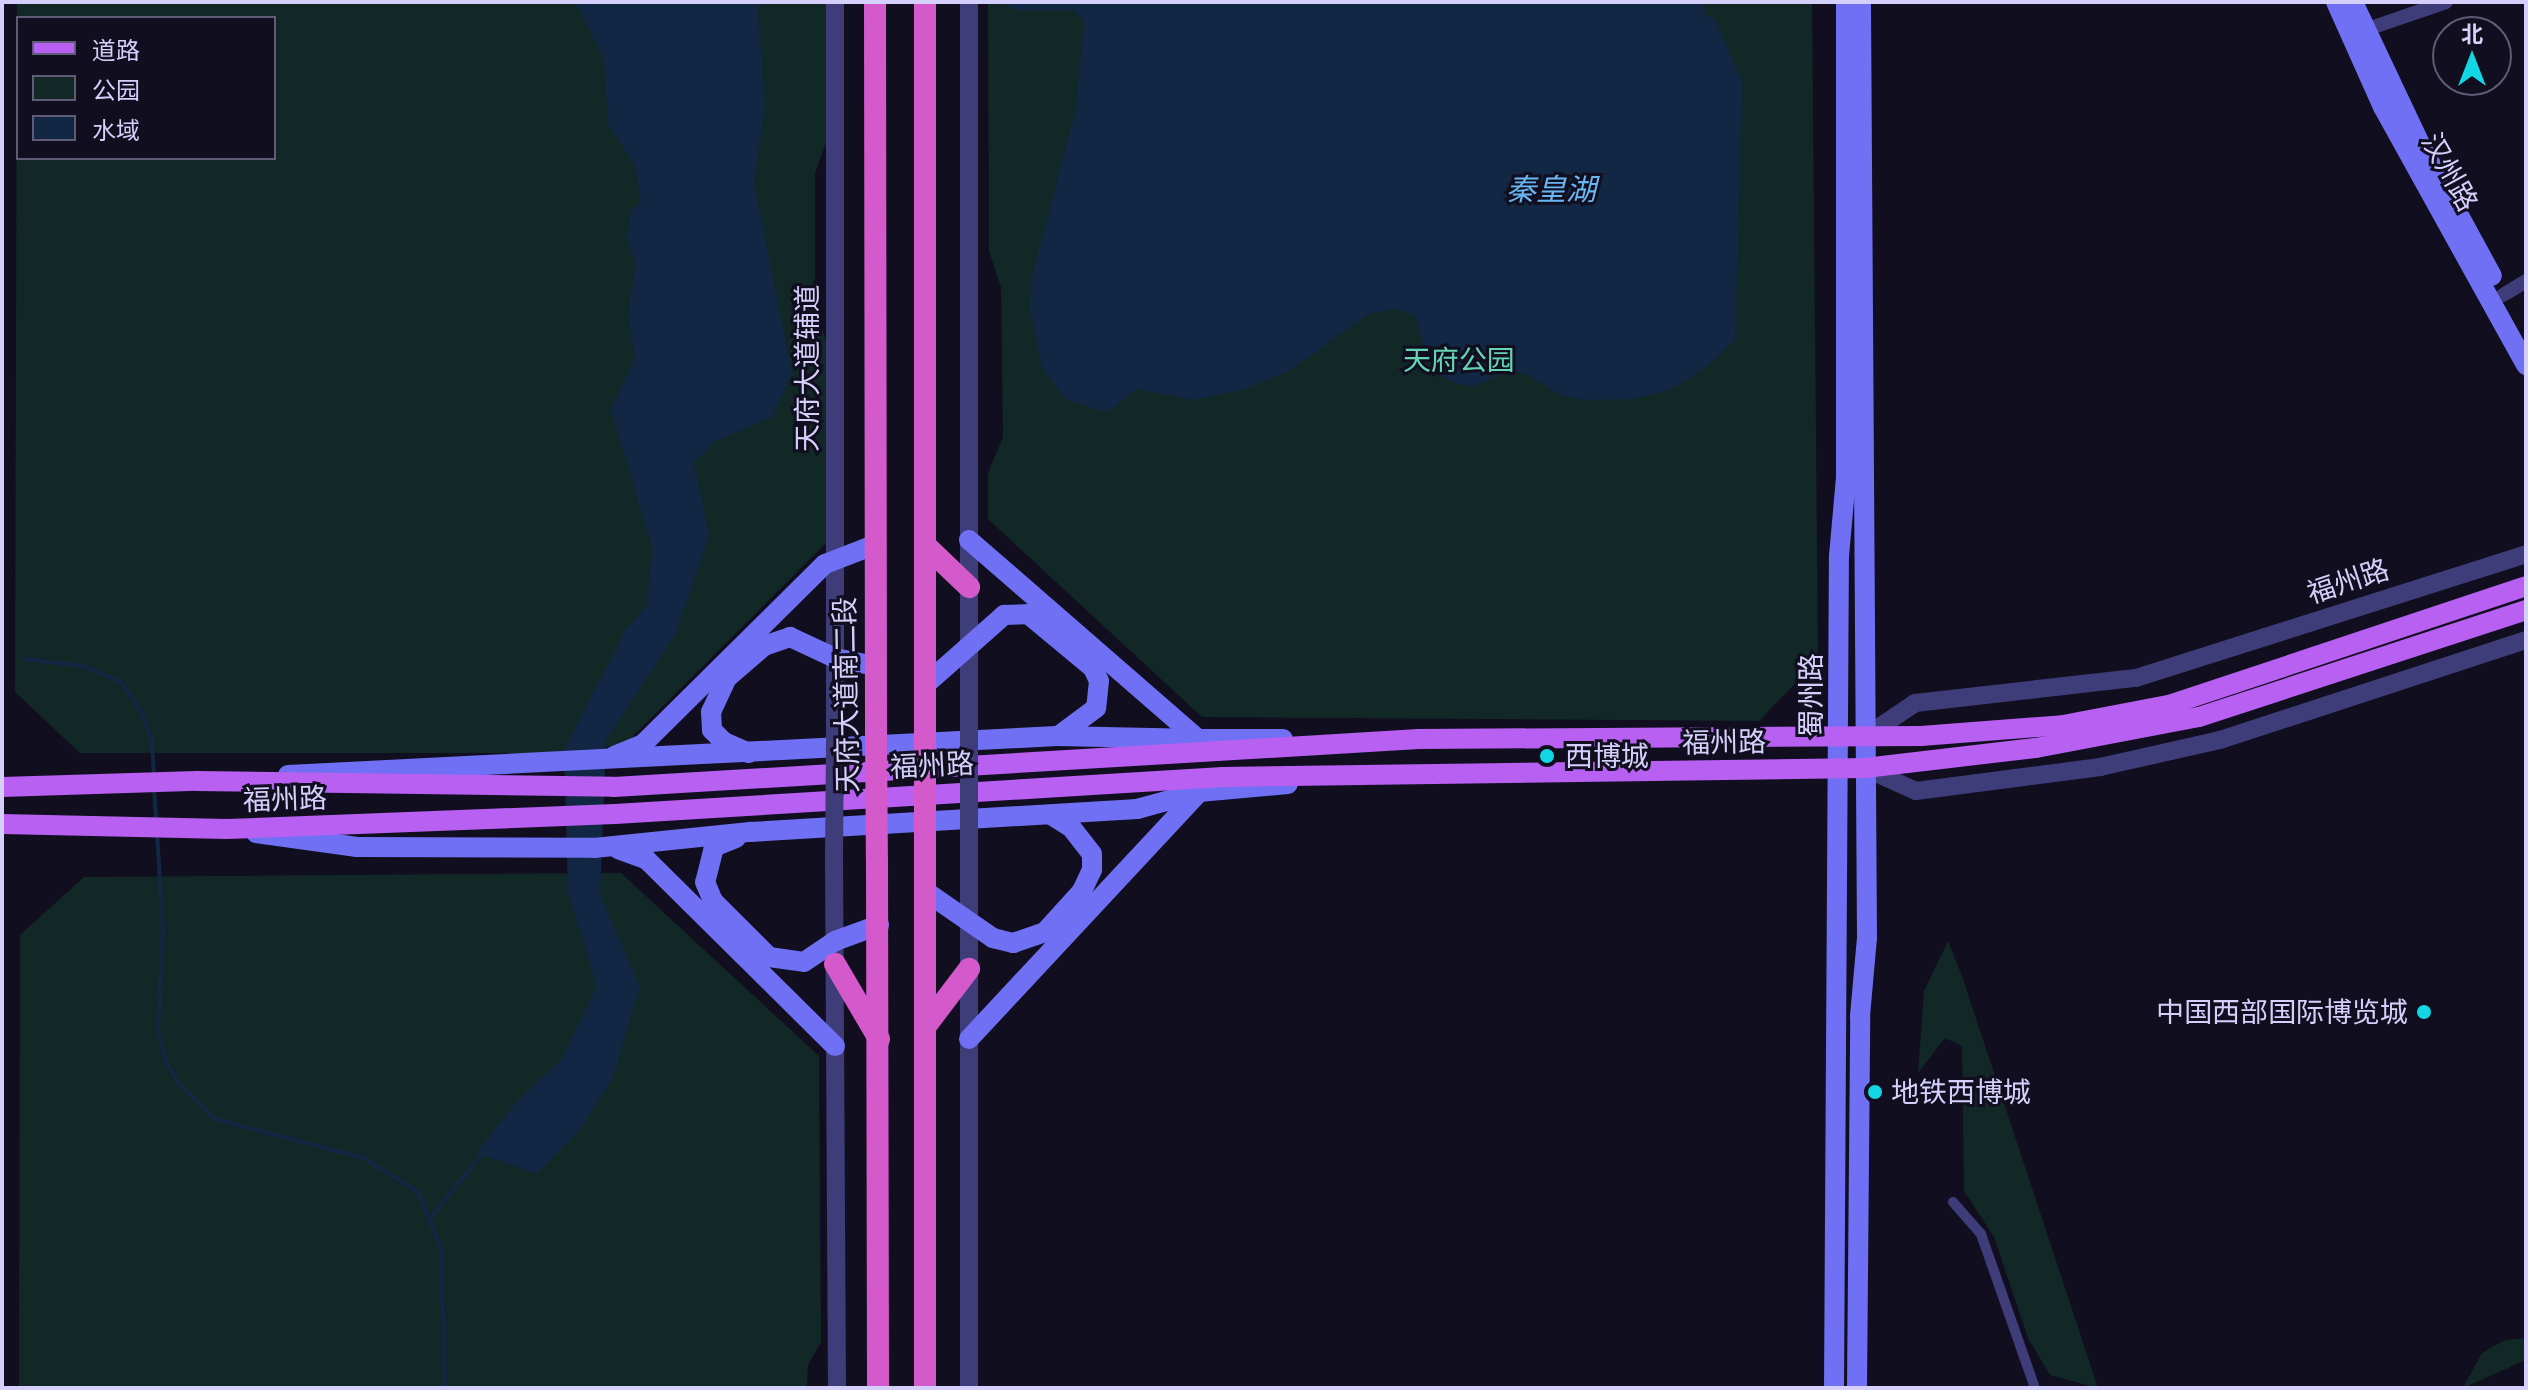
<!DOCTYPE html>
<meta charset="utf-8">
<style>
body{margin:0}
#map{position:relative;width:2528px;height:1390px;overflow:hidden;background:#110e1f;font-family:"Archivo Narrow","Noto Sans SC",sans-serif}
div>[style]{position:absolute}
.green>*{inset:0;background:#122827}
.water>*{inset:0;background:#122744}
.stream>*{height:4px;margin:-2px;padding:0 2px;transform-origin:2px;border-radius:2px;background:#122744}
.pedestrian>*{height:10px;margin:-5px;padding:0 5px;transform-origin:5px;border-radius:5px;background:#3e3d7a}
.minor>*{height:14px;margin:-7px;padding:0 7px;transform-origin:7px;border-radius:7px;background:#3e3d7a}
.tertiary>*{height:18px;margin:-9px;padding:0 9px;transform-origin:9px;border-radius:9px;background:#3e3d7a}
.secondary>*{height:20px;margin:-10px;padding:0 10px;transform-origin:10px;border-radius:10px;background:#6f70f3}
.primary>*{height:20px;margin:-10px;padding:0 10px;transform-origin:10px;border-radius:10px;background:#b760f2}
.trunk>*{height:22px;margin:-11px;padding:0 11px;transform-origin:11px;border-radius:11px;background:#d45acc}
.tertiary-bridge>*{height:18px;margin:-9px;padding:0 9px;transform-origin:9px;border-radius:9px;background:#3e3d7a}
.trunk-bridge>*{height:22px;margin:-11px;padding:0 11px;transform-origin:11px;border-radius:11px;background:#d45acc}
.dots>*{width:22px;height:22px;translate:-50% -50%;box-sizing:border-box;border:4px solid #110e1f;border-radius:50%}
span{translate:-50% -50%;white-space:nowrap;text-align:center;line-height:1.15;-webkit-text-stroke:6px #110e1f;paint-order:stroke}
.street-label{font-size:28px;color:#d4d0fb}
.park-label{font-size:28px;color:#63d4b4}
.poi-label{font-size:28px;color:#d4d0fb}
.left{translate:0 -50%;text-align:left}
.right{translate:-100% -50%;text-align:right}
.water-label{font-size:30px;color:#67b6f2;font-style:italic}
.frame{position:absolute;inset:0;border:4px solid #d4d0fb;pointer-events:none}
.legend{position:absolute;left:16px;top:16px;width:260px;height:144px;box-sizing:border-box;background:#110e1f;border:2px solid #5f5c77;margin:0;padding:10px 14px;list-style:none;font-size:24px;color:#d4d0fb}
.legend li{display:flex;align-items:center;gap:16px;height:40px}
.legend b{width:40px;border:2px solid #5f5c77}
.north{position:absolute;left:2432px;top:16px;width:80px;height:80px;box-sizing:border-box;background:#110e1f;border:2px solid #5f5c77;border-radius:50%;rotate:0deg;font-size:22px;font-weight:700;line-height:32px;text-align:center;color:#d4d0fb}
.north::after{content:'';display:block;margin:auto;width:28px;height:36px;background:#13d6e4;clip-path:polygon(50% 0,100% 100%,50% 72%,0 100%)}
</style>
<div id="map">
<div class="green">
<i style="clip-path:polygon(evenodd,17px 2px,827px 2px,828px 137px,815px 173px,815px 306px,828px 347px,826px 543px,624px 745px,541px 753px,80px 753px,15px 692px,17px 2px,18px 18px,274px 18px,274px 158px,18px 158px,18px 18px)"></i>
<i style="clip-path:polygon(988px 2px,1812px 2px,1818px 660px,1759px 721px,1202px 717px,988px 519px,988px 473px,1003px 437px,1001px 287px,989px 251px)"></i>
<i style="clip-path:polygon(621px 873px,819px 1056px,821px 1342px,808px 1365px,807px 1388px,19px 1388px,20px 935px,84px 877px)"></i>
<i style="clip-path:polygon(1948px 941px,1962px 976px,2098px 1388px,2050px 1375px,2028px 1338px,1994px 1237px,1964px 1191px,1962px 1046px,1945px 1038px,1918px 1073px,1924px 991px)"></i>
<i style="clip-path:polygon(2526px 1338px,2526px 1360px,2463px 1388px,2482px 1353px,2505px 1340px)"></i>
</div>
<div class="water">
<i style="clip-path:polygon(575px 2px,757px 2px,765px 106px,754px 182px,792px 374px,772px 417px,716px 441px,694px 463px,709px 536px,676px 633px,606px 741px,600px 895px,640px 987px,613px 1077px,581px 1128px,537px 1174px,476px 1153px,517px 1101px,561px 1060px,597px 986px,568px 893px,564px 750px,626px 629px,647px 606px,652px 547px,611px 410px,635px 358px,628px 315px,636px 263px,627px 241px,631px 211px,641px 202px,635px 166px,608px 124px,604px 60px)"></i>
<i style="clip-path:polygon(1001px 2px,1701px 2px,1707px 17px,1714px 17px,1742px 82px,1735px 340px,1705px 368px,1672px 389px,1634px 399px,1588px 400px,1562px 396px,1526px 374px,1509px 371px,1474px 386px,1455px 383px,1437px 374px,1428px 359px,1414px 315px,1395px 309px,1369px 314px,1289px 371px,1245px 389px,1194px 400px,1138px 389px,1107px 412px,1067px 400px,1042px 368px,1030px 308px,1032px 277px,1076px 109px,1084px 22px,1075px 10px,1020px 11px)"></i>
</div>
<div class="stream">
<i style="left:25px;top:659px;width:57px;rotate:7deg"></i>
<i style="left:82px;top:666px;width:42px;rotate:22.3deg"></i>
<i style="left:121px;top:682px;width:37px;rotate:56deg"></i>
<i style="left:142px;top:713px;width:29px;rotate:70deg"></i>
<i style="left:152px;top:740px;width:36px;rotate:87deg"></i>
<i style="left:154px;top:789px;width:31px;rotate:86deg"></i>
<i style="left:157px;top:833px;width:98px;rotate:86.5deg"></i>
<i style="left:163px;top:931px;width:100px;rotate:92.9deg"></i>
<i style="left:158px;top:1031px;width:29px;rotate:76deg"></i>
<i style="left:165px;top:1059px;width:26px;rotate:62deg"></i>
<i style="left:177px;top:1082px;width:53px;rotate:44.2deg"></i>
<i style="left:215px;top:1119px;width:154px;rotate:14.7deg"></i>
<i style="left:364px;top:1158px;width:64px;rotate:32.2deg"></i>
<i style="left:418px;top:1192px;width:61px;rotate:68deg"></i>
<i style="left:441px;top:1249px;width:139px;rotate:88.4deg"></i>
<i style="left:432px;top:1216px;width:81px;rotate:-51deg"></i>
</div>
<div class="pedestrian">
<i style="left:1953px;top:1202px;width:43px;rotate:48.8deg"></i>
<i style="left:1981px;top:1234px;width:163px;rotate:70.7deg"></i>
</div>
<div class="minor">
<i style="left:2359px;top:32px;width:92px;rotate:-19deg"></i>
<i style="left:2503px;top:295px;width:27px;rotate:-31deg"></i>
</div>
<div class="tertiary">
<i style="left:969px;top:2px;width:725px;rotate:90deg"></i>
<i style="left:835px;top:733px;width:731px;rotate:-90deg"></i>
<i style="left:1865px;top:737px;width:60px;rotate:-34.2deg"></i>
<i style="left:1915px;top:703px;width:222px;rotate:-6.5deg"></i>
<i style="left:2136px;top:678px;width:409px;rotate:-17.6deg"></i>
<i style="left:1865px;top:768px;width:56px;rotate:24.3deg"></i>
<i style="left:1916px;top:791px;width:186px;rotate:-7.4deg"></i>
<i style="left:2100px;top:767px;width:123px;rotate:-12.7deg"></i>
<i style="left:2220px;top:740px;width:322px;rotate:-18.1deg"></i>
<i style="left:969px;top:854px;width:534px;rotate:90deg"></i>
<i style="left:834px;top:857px;width:531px;rotate:89.68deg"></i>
</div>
<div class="secondary">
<i style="left:2336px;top:2px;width:115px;rotate:65.9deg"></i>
<i style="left:2383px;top:107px;width:295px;rotate:61deg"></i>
<i style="left:2353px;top:2px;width:157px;rotate:64.7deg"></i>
<i style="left:2420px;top:144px;width:150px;rotate:61.4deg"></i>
<i style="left:969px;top:540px;width:303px;rotate:41deg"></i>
<i style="left:1198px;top:739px;width:85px"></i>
<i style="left:925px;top:685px;width:106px;rotate:-41.5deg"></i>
<i style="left:1004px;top:615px;width:24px;rotate:-2deg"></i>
<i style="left:1028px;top:614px;width:85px;rotate:39.7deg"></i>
<i style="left:1093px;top:668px;width:14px;rotate:65deg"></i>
<i style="left:1099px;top:681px;width:27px;rotate:96deg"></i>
<i style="left:1096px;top:708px;width:44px;rotate:143.4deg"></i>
<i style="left:749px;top:753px;width:27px;rotate:-156deg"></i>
<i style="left:724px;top:742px;width:17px;rotate:-135deg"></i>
<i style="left:712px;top:730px;width:18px;rotate:-93deg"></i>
<i style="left:711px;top:712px;width:38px;rotate:-65deg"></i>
<i style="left:727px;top:678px;width:49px;rotate:-40.9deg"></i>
<i style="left:764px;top:646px;width:28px;rotate:-19deg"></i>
<i style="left:790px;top:637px;width:50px;rotate:25deg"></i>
<i style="left:835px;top:658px;width:41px;rotate:11.3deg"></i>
<i style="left:614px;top:756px;width:31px;rotate:-22deg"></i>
<i style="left:643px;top:744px;width:256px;rotate:-44.7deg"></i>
<i style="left:825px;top:564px;width:53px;rotate:-21.2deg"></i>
<i style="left:288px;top:775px;width:770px;rotate:-2.9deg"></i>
<i style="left:1057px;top:736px;width:141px;rotate:1.2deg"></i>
<i style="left:256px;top:833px;width:102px;rotate:7.9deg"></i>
<i style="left:357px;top:847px;width:237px;rotate:0.2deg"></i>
<i style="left:594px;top:848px;width:157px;rotate:-5.9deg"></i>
<i style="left:750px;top:832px;width:388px;rotate:-3.4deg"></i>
<i style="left:1137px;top:809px;width:64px;rotate:-15.3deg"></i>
<i style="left:736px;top:838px;width:24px;rotate:158deg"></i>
<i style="left:714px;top:847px;width:36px;rotate:104deg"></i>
<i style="left:705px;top:882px;width:21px;rotate:67deg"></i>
<i style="left:713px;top:901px;width:79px;rotate:45deg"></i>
<i style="left:769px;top:957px;width:35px;rotate:8deg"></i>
<i style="left:804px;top:962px;width:37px;rotate:-34deg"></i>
<i style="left:835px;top:941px;width:47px;rotate:-20deg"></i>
<i style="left:618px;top:849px;width:30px;rotate:20deg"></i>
<i style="left:646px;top:859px;width:266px;rotate:44.7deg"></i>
<i style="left:925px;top:891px;width:83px;rotate:34.7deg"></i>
<i style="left:993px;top:938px;width:21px;rotate:14deg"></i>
<i style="left:1013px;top:943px;width:34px;rotate:-19deg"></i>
<i style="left:1045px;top:932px;width:55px;rotate:-47.9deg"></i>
<i style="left:1082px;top:891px;width:23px;rotate:-65deg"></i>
<i style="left:1092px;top:870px;width:16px;rotate:-90deg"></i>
<i style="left:1092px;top:854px;width:33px;rotate:-128deg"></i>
<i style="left:1072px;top:828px;width:25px;rotate:-148deg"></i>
<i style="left:969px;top:1039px;width:338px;rotate:-47deg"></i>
<i style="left:1199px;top:792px;width:89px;rotate:-5.1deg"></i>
<i style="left:1834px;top:1388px;width:832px;rotate:-89.66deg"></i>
<i style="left:1839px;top:556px;width:79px;rotate:-84.9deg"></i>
<i style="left:1846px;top:477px;width:475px;rotate:-90deg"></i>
<i style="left:1857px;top:1388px;width:372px;rotate:-89.5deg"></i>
<i style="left:1860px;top:1016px;width:78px;rotate:-84.9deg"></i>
<i style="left:1867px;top:938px;width:936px;rotate:-90.37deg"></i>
</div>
<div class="primary">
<i style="left:2px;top:787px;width:195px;rotate:-1.8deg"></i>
<i style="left:197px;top:781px;width:417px;rotate:0.8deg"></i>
<i style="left:614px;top:787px;width:806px;rotate:-3.41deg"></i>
<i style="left:1419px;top:739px;width:502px;rotate:-0.34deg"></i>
<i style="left:1921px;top:736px;width:142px;rotate:-4.4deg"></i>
<i style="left:2063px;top:725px;width:108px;rotate:-10.7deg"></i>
<i style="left:2169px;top:705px;width:376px;rotate:-18.4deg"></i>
<i style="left:2px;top:824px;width:225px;rotate:1.3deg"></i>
<i style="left:227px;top:829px;width:388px;rotate:-2.2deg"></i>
<i style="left:615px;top:814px;width:609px;rotate:-3.48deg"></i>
<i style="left:1223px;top:777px;width:642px;rotate:-0.8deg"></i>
<i style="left:1865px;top:768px;width:172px;rotate:-6.7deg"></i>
<i style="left:2036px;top:748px;width:166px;rotate:-10.8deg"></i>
<i style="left:2199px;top:717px;width:344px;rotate:-18.1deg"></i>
</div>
<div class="trunk">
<i style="left:875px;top:2px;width:726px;rotate:89.92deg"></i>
<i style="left:925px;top:2px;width:725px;rotate:90deg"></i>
<i style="left:925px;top:545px;width:61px;rotate:43.7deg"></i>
<i style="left:877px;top:861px;width:527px;rotate:89.89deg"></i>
<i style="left:835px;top:964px;width:87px;rotate:59.6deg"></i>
<i style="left:925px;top:1027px;width:73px;rotate:-52.8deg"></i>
<i style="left:925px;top:1388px;width:531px;rotate:-90deg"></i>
</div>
<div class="tertiary-bridge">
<i style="left:969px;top:727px;width:127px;rotate:90deg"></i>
<i style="left:834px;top:857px;width:124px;rotate:-89.5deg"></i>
</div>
<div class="trunk-bridge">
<i style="left:925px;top:727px;width:130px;rotate:90deg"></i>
<i style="left:876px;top:728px;width:133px;rotate:89.6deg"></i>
</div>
<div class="dots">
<i style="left:1547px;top:756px;background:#13d6e4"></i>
<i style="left:2424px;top:1012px;background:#13d6e4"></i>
<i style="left:1875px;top:1092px;background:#13d6e4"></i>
</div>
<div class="street-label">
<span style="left:2450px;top:172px;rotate:61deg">汉州路</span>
<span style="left:807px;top:368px;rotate:-90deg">天府大道辅道</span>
<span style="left:2348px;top:581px;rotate:-18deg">福州路</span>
<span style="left:846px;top:695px;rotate:-91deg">天府大道南二段</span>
<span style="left:1811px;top:695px;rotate:-90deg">蜀州路</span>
<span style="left:1724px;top:742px;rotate:-1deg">福州路</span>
<span style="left:932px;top:765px;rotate:-3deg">福州路</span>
<span style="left:285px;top:799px;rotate:-2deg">福州路</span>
</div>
<div class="park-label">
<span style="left:1459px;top:360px">天府公园</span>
</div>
<div class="poi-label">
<span class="left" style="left:1565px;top:756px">西博城</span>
<span class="right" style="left:2408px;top:1012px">中国西部国际博览城</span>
<span class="left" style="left:1891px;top:1092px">地铁西博城</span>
</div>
<div class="water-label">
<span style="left:1551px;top:189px">秦皇湖</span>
</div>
<div class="frame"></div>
<ul class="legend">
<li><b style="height:10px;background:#b760f2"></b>道路</li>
<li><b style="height:22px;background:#122827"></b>公园</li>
<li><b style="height:22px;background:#122744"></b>水域</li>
</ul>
<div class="north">北</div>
</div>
